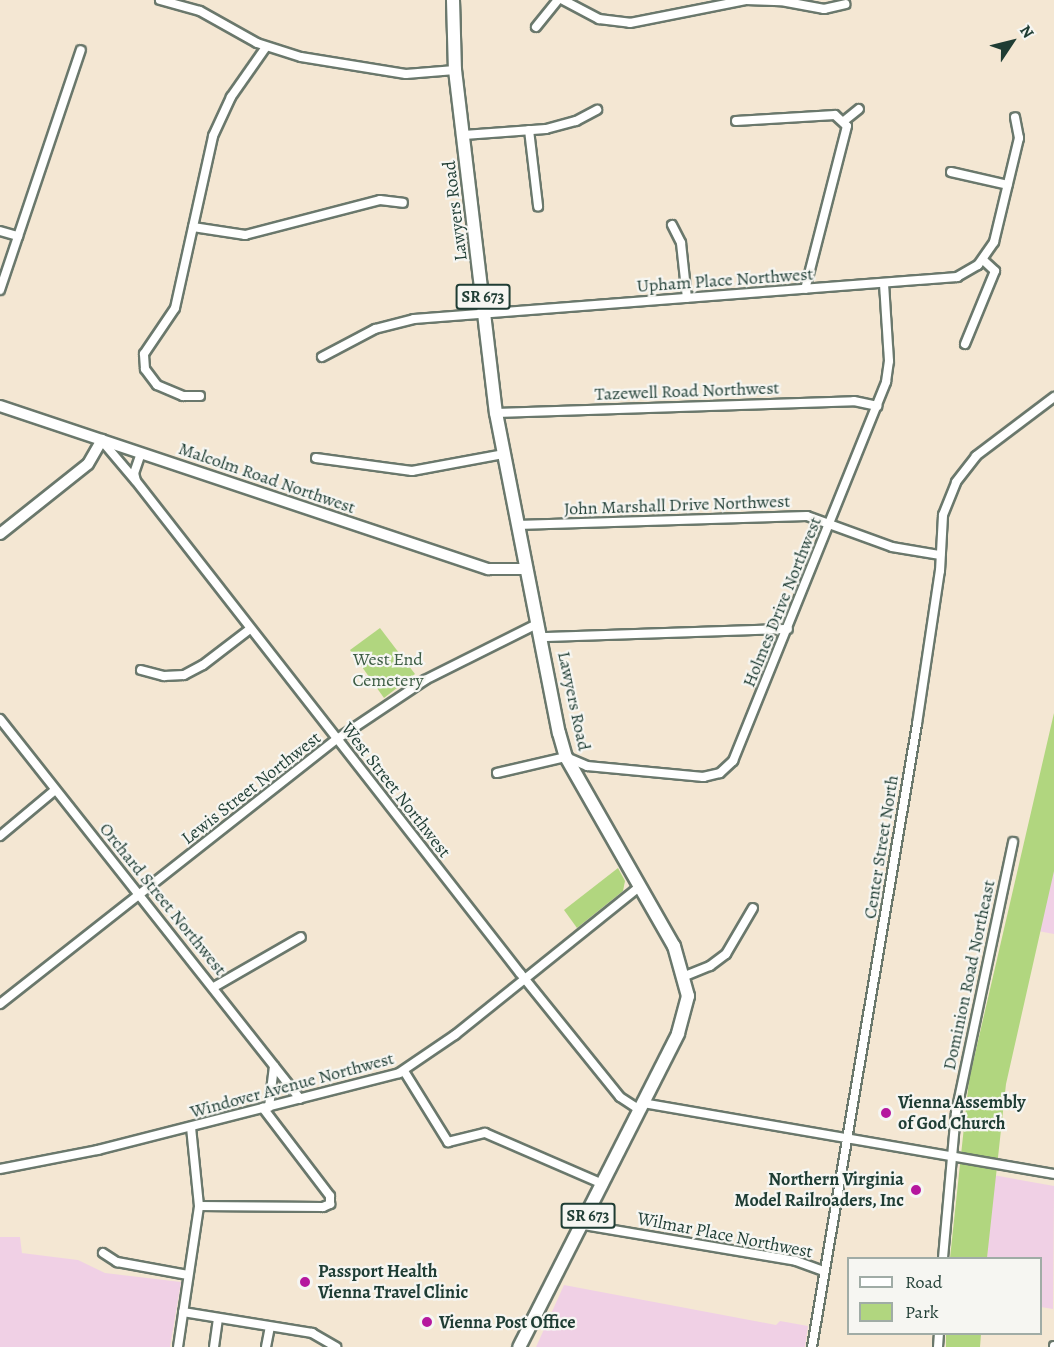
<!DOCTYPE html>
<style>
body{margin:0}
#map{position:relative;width:1054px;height:1347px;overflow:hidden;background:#f4e7d3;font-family:Alegreya,serif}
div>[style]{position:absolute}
.built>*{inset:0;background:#f0d0e5}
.green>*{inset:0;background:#b1d67f}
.roads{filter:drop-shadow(2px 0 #6a786c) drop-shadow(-2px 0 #6a786c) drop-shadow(0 2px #6a786c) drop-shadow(0 -2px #6a786c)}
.street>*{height:8px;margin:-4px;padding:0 4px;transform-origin:4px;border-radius:4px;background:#fff}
.secondary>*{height:10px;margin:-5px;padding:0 5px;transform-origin:5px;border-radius:5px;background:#fff}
.primary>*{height:12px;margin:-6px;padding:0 6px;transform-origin:6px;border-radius:6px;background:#fff}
.dots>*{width:16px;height:16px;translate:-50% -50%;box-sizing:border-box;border:3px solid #f6f6f2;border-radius:50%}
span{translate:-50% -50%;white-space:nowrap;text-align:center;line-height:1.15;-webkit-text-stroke:4.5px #f6f6f2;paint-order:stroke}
.shield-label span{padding:2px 4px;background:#f6f6f2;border:2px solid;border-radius:4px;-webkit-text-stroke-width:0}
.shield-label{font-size:16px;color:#1f3d34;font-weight:700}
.street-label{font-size:18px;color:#1f3d34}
.park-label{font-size:18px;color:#3c5c43}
.poi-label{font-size:18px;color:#1f3d34;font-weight:700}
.left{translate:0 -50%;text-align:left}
.right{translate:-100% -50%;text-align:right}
.legend{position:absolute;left:847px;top:1257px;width:195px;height:78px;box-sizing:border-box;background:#f6f6f2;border:2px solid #a0aca6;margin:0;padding:8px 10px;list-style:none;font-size:18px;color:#1f3d34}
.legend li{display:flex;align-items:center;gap:12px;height:30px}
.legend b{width:30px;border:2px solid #a0aca6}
.north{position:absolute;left:982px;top:12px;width:60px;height:60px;-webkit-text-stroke:4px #f6f6f2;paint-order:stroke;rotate:55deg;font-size:16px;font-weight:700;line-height:24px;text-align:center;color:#1f3d34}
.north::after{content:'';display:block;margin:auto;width:21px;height:27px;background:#1f3d34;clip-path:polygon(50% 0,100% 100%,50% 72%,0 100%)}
</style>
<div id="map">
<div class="built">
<i style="clip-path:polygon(1054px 864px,1054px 934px,1038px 931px)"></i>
<i style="clip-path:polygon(993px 1175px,1054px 1186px,1053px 1309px,1041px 1307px,1040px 1258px,987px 1258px)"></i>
<i style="clip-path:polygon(0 1237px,20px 1237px,22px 1253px,78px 1260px,105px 1273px,181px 1282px,170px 1347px,0 1347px)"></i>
<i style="clip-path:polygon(564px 1285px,776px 1325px,780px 1321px,808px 1326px,805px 1347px,536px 1347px)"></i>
</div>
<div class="green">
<i style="clip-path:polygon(380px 628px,415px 674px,384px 698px,350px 650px)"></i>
<i style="clip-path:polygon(1054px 713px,1054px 871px,1006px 1084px,987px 1258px,950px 1258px,969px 1080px)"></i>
<i style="clip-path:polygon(618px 868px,625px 881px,623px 891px,577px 928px,564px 910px)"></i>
<i style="clip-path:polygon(946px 1334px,981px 1334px,980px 1347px,946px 1347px)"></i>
</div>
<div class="roads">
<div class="street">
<i style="left:160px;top:0;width:41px;rotate:15.4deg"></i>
<i style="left:200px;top:11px;width:65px;rotate:29.3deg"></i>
<i style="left:257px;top:43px;width:46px;rotate:17.7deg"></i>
<i style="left:301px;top:57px;width:106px;rotate:9.2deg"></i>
<i style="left:406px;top:74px;width:49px;rotate:-4.7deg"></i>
<i style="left:563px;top:0;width:41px;rotate:27.8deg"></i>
<i style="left:599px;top:19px;width:31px;rotate:7deg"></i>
<i style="left:630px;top:23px;width:118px;rotate:-11.2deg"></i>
<i style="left:746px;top:0;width:35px;rotate:2deg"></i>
<i style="left:781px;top:1px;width:44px;rotate:10.5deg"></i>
<i style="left:824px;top:9px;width:22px;rotate:-13deg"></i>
<i style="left:536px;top:27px;width:35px;rotate:-51deg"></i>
<i style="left:736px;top:121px;width:99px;rotate:-3.5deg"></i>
<i style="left:835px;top:115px;width:16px;rotate:43deg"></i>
<i style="left:847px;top:126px;width:168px;rotate:104.4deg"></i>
<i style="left:844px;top:121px;width:19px;rotate:-39deg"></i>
<i style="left:529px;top:130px;width:77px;rotate:83.2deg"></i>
<i style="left:464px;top:135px;width:82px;rotate:-4.2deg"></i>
<i style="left:546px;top:129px;width:31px;rotate:-15deg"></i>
<i style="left:576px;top:121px;width:24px;rotate:-28deg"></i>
<i style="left:951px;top:172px;width:58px;rotate:12.8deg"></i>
<i style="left:672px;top:225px;width:20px;rotate:63deg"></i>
<i style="left:681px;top:243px;width:55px;rotate:83.8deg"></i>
<i style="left:193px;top:227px;width:53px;rotate:8.7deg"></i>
<i style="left:245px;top:235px;width:139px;rotate:-14.5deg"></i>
<i style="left:380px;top:200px;width:23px;rotate:7deg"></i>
<i style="left:0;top:231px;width:19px;rotate:16deg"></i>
<i style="left:0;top:290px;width:253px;rotate:-71.4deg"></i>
<i style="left:965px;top:344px;width:79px;rotate:-67.7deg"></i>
<i style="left:995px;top:271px;width:16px;rotate:-137deg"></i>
<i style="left:322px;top:357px;width:60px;rotate:-27.8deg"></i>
<i style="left:375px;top:329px;width:40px;rotate:-14.4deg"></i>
<i style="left:414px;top:319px;width:545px;rotate:-4.42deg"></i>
<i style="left:957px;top:277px;width:24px;rotate:-30deg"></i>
<i style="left:978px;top:265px;width:28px;rotate:-55deg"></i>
<i style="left:994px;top:242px;width:107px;rotate:-76.5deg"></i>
<i style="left:1019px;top:138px;width:21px;rotate:-101deg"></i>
<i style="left:200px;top:396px;width:17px;rotate:180deg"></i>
<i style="left:183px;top:396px;width:28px;rotate:-157deg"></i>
<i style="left:157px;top:385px;width:20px;rotate:-127deg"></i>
<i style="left:145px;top:369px;width:15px;rotate:-94deg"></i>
<i style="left:144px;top:354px;width:55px;rotate:-56deg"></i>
<i style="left:175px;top:308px;width:176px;rotate:-77.5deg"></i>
<i style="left:213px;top:136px;width:43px;rotate:-65.2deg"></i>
<i style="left:231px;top:97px;width:61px;rotate:-55deg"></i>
<i style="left:496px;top:413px;width:358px;rotate:-1.9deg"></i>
<i style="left:854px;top:401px;width:24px;rotate:12deg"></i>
<i style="left:102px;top:441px;width:51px;rotate:49.8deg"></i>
<i style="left:141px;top:453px;width:21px;rotate:109deg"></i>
<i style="left:134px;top:473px;width:8px;rotate:76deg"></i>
<i style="left:136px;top:481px;width:624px;rotate:52.03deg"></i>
<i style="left:520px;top:973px;width:159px;rotate:51.1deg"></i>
<i style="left:620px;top:1097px;width:24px;rotate:33deg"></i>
<i style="left:316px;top:458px;width:97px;rotate:7.7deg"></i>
<i style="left:412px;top:471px;width:94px;rotate:-10.5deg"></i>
<i style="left:517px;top:525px;width:290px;rotate:-1.8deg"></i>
<i style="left:807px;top:516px;width:90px;rotate:20deg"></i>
<i style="left:892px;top:547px;width:49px;rotate:9.5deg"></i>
<i style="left:543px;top:637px;width:245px;rotate:-1.9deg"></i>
<i style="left:141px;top:670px;width:24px;rotate:15deg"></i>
<i style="left:164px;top:676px;width:20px;rotate:-3deg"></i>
<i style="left:184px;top:675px;width:21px;rotate:-28deg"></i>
<i style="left:203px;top:665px;width:59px;rotate:-37.5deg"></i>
<i style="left:0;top:719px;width:484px;rotate:51.7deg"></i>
<i style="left:497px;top:773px;width:71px;rotate:-13.1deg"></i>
<i style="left:566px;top:757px;width:23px;rotate:23deg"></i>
<i style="left:587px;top:766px;width:117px;rotate:5.4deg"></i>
<i style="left:703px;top:777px;width:17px;rotate:-13deg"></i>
<i style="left:720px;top:773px;width:18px;rotate:-43deg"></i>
<i style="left:733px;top:761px;width:409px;rotate:-68deg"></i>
<i style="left:886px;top:382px;width:21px;rotate:-82deg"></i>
<i style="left:889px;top:361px;width:77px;rotate:-93.7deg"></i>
<i style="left:0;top:836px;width:72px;rotate:-39.9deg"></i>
<i style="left:685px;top:976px;width:27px;rotate:-22deg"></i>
<i style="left:710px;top:966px;width:20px;rotate:-37deg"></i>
<i style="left:726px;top:954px;width:53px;rotate:-59.6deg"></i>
<i style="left:214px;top:987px;width:100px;rotate:-29.9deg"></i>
<i style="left:0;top:1004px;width:429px;rotate:-38.2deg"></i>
<i style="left:337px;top:739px;width:106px;rotate:-33.8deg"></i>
<i style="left:425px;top:680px;width:127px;rotate:-26.6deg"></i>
<i style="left:404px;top:1071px;width:84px;rotate:58.2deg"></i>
<i style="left:448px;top:1142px;width:38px;rotate:-14deg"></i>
<i style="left:485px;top:1133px;width:129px;rotate:23.4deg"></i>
<i style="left:643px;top:1103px;width:417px;rotate:9.8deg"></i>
<i style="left:269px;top:1107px;width:41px;rotate:-83deg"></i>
<i style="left:0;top:1169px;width:100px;rotate:-11deg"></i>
<i style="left:98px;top:1150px;width:311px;rotate:-14.3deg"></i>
<i style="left:399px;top:1073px;width:68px;rotate:-34.2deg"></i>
<i style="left:455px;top:1035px;width:238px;rotate:-38.8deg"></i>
<i style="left:199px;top:1206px;width:124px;rotate:0.5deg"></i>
<i style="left:323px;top:1207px;width:8px;rotate:-23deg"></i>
<i style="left:330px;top:1204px;width:8px;rotate:-90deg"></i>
<i style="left:330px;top:1196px;width:111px;rotate:-127.3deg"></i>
<i style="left:584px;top:1225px;width:215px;rotate:9.6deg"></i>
<i style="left:796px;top:1261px;width:30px;rotate:20deg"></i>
<i style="left:103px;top:1253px;width:17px;rotate:33deg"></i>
<i style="left:117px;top:1262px;width:72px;rotate:10.4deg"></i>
<i style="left:943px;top:1258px;width:146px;rotate:-84.9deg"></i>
<i style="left:956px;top:1113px;width:277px;rotate:-78.1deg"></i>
<i style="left:183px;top:1312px;width:131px;rotate:9.2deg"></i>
<i style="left:312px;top:1333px;width:28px;rotate:30deg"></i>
<i style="left:178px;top:1347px;width:143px;rotate:-81.5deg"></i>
<i style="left:199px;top:1206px;width:79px;rotate:-95.8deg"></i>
<i style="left:214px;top:1347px;width:29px;rotate:-82deg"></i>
<i style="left:266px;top:1347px;width:20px;rotate:-79deg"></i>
<i style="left:812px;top:1347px;width:632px;rotate:-80.43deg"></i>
<i style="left:917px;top:724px;width:155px;rotate:-81.5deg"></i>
<i style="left:940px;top:571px;width:56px;rotate:-86.9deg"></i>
<i style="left:943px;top:515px;width:35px;rotate:-68deg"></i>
<i style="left:956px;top:482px;width:33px;rotate:-52deg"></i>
<i style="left:976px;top:456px;width:98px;rotate:-37.1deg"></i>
<i style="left:938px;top:1347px;width:13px;rotate:-86deg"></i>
<i style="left:1054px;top:1347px;width:1px;rotate:-90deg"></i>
</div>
<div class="secondary">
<i style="left:0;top:406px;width:515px;rotate:18.47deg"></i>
<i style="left:488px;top:569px;width:38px"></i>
<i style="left:0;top:534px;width:112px;rotate:-38.5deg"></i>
<i style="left:88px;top:464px;width:28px;rotate:-60deg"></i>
</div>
<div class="primary">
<i style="left:453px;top:0;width:70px;rotate:88.4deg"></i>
<i style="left:455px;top:70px;width:345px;rotate:83.2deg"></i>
<i style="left:496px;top:413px;width:326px;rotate:78.9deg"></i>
<i style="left:559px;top:733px;width:25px;rotate:74deg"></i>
<i style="left:566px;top:757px;width:218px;rotate:60.3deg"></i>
<i style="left:674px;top:946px;width:52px;rotate:74.4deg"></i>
<i style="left:688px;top:996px;width:39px;rotate:105deg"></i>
<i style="left:678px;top:1034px;width:351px;rotate:116.9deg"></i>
</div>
</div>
<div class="dots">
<i style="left:886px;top:1113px;background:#b5179e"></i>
<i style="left:916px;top:1190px;background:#b5179e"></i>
<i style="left:305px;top:1282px;background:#b5179e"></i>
<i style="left:427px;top:1322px;background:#b5179e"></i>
</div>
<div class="shield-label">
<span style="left:483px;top:297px">SR 673</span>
<span style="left:588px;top:1216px">SR 673</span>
</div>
<div class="street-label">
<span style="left:455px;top:211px;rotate:-97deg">Lawyers Road</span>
<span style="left:725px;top:280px;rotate:-4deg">Upham Place Northwest</span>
<span style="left:687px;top:391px;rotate:-2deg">Tazewell Road Northwest</span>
<span style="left:267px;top:478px;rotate:19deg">Malcolm Road Northwest</span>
<span style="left:677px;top:505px;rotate:-2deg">John Marshall Drive Northwest</span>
<span style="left:782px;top:602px;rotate:-68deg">Holmes Drive Northwest</span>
<span style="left:574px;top:701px;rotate:78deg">Lawyers Road</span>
<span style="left:251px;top:788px;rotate:-38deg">Lewis Street Northwest</span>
<span style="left:396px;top:790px;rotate:52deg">West Street Northwest</span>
<span style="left:881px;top:847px;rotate:-81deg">Center Street North</span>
<span style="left:163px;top:899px;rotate:51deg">Orchard Street Northwest</span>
<span style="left:969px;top:975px;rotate:-78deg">Dominion Road Northeast</span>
<span style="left:292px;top:1085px;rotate:-15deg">Windover Avenue Northwest</span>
<span style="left:725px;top:1235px;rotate:11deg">Wilmar Place Northwest</span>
</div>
<div class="park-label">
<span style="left:388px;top:670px">West End<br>Cemetery</span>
</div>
<div class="poi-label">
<span class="left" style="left:898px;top:1113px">Vienna Assembly<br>of God Church</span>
<span class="right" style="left:904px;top:1190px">Northern Virginia<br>Model Railroaders, Inc</span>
<span class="left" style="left:318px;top:1282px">Passport Health<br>Vienna Travel Clinic</span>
<span class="left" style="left:439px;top:1322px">Vienna Post Office</span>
</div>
<ul class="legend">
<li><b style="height:8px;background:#fff"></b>Road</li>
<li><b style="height:16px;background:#b1d67f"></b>Park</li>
</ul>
<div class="north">N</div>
</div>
